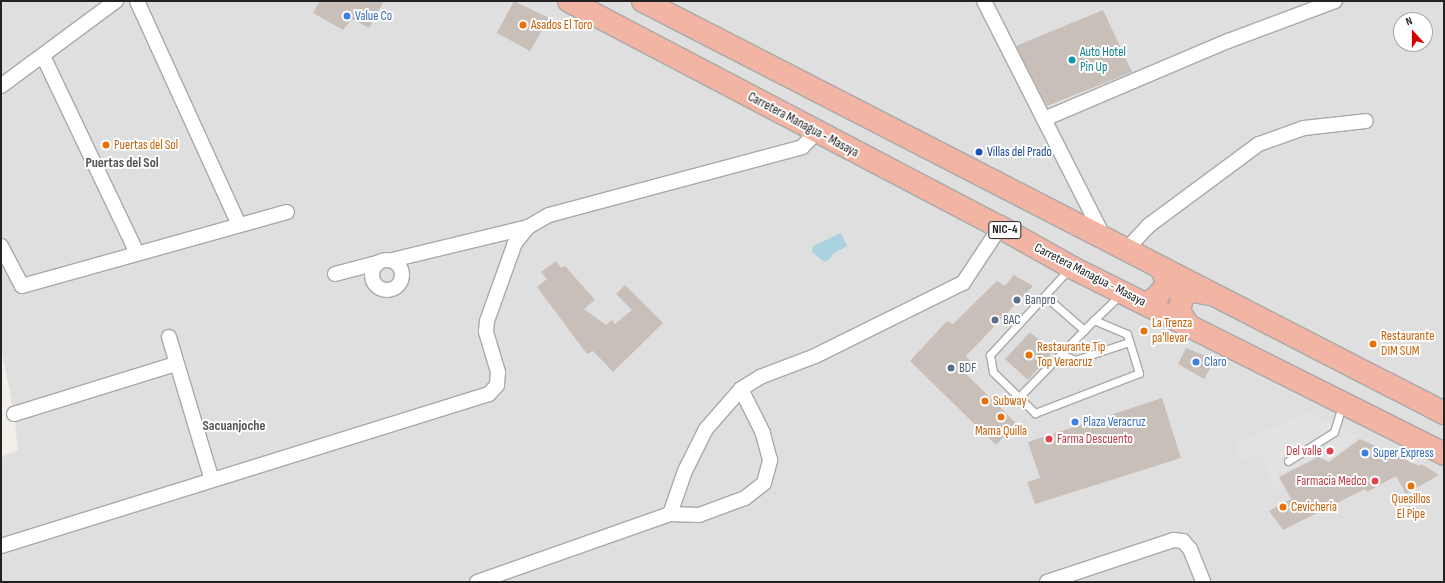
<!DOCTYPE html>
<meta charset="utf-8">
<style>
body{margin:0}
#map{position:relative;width:1445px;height:583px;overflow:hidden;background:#f2efe9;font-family:"Sofia Sans Condensed",sans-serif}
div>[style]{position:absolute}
.residential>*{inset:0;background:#e0dfdf}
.parking>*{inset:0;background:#e2e2e2}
.water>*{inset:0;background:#aad3df}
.building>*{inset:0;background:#c7bfb8}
.roads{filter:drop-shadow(1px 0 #a9a9a9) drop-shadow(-1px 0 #a9a9a9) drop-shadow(0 1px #a9a9a9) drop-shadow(0 -1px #a9a9a9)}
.service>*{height:7px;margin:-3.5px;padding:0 3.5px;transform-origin:3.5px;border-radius:3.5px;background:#fff}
.minor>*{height:14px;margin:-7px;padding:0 7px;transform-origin:7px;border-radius:7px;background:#fff}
.minor>.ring{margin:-7px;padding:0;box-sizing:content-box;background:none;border:14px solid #fff;border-radius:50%}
.trunk>*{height:22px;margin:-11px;padding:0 11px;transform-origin:11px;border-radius:11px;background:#f2b4a3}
.dots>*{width:11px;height:11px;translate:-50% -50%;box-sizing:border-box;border:2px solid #fff;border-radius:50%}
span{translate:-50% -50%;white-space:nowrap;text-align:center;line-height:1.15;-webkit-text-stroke:4px #fff;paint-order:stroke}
.shield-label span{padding:1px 3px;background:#fff;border:1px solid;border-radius:3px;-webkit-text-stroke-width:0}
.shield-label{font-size:12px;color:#222;font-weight:700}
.shop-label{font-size:13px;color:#366cbe}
.left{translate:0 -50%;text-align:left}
.food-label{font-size:13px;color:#c56008}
.culture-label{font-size:13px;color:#0d838f}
.street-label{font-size:13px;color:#222}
.transit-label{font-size:13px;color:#164399}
.service-label{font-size:13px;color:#4e5e75}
.health-label{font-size:13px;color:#be3a42}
.right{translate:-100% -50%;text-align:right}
.neighbourhood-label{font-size:14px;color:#555;font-weight:700}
.frame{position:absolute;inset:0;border:2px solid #222;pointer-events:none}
.north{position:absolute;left:1393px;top:12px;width:40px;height:40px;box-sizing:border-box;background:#fff;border:1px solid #a7a7a7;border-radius:50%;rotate:339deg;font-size:11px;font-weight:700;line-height:16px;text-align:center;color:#222}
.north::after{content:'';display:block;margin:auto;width:14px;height:18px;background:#d40000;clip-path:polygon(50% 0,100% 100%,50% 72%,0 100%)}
</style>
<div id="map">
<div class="residential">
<i style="clip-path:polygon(evenodd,1px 1px,1444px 1px,1444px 582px,1px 582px,1px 457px,18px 450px,14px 414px,1px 347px,1px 1px,1401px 20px,1425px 20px,1425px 44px,1401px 44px,1401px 20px)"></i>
</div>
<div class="parking">
<i style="clip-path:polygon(1308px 412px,1358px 436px,1329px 460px,1319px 455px,1278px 476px,1281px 484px,1273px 488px,1260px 453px,1241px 460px,1235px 444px)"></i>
</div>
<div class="water">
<i style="clip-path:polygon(841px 233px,847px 246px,833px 254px,829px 260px,824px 262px,812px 252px,813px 246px)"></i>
</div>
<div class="building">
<i style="clip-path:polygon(320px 1px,384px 1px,369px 28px,352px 19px,343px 30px,313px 13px)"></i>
<i style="clip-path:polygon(514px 1px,549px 18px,530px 51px,497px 33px)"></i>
<i style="clip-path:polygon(1103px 10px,1132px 72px,1047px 106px,1016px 46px)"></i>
<i style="clip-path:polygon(556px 261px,561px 268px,565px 266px,595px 300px,584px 309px,606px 325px,612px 320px,615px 324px,632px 310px,616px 294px,625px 285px,663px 323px,613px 372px,593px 351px,587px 354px,537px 287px,547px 279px,541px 272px)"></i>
<i style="clip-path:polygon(1014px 275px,1033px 286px,966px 356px,972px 363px,963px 371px,1016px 423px,996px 445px,910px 361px,947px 321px,953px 324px,997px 281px,1005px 286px)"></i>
<i style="clip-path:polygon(1030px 332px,1053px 352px,1028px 380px,1005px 359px)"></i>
<i style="clip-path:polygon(1186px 348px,1215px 360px,1204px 379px,1178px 364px)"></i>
<i style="clip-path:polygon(1162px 398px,1181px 458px,1035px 504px,1027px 482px,1040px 478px,1028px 442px)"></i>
<i style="clip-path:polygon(1360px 439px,1419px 466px,1421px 464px,1439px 475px,1406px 494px,1396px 476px,1367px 492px,1365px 489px,1283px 530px,1269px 511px,1291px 499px,1279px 477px,1318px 457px,1329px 462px)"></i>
</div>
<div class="roads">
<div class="service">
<i style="left:1069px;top:269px;width:117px;rotate:132.6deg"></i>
<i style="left:990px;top:355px;width:17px;rotate:80deg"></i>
<i style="left:993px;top:372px;width:59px;rotate:44.3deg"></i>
<i style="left:1035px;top:413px;width:111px;rotate:-21deg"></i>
<i style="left:1139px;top:373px;width:41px;rotate:-107.1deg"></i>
<i style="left:1127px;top:334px;width:36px;rotate:-157deg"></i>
<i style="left:1094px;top:320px;width:36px;rotate:-44deg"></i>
<i style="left:1045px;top:296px;width:52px;rotate:41.1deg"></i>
<i style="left:1061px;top:354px;width:15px;rotate:23deg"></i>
<i style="left:1075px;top:360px;width:57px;rotate:-18.4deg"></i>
<i style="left:1019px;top:397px;width:107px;rotate:-45.8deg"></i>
<i style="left:1288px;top:461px;width:54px;rotate:-32.2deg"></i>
<i style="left:1334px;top:432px;width:28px;rotate:-73deg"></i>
</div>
<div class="minor">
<i style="left:137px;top:1px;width:246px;rotate:65.5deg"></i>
<i style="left:984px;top:1px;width:266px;rotate:63.1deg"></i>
<i style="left:43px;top:56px;width:218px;rotate:64.5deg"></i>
<i style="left:1px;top:86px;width:143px;rotate:-36.5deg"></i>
<i style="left:1044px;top:119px;width:200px;rotate:-23deg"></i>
<i style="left:1228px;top:41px;width:114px;rotate:-20.5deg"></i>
<i style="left:1px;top:246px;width:45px;rotate:62.3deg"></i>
<i style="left:22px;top:286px;width:275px;rotate:-15.6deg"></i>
<i style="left:1125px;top:251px;width:34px;rotate:-47deg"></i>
<i style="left:1148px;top:226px;width:138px;rotate:-36.5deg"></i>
<i style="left:1259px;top:144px;width:48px;rotate:-19.6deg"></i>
<i style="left:1304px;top:128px;width:62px;rotate:-6.4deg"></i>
<i class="ring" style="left:372px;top:260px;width:16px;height:16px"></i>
<i style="left:392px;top:260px;width:140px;rotate:-13.6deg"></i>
<i style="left:335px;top:274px;width:43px;rotate:-14.7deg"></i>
<i style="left:169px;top:337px;width:149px;rotate:73.3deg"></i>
<i style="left:14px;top:414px;width:170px;rotate:-17.2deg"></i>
<i style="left:670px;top:514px;width:46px;rotate:-70.8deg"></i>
<i style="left:685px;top:471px;width:47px;rotate:-63.4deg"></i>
<i style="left:706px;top:429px;width:53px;rotate:-48.8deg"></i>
<i style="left:741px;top:389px;width:22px;rotate:-32deg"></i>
<i style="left:760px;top:377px;width:59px;rotate:-20.9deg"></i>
<i style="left:815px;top:356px;width:165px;rotate:-26.3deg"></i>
<i style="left:963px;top:283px;width:67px;rotate:-56.5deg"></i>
<i style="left:1px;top:546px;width:511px;rotate:-17.3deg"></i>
<i style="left:489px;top:394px;width:12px;rotate:-48deg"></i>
<i style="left:497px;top:385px;width:13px;rotate:-86deg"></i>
<i style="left:498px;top:372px;width:42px;rotate:-106.7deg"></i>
<i style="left:486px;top:332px;width:11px;rotate:-85deg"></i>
<i style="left:487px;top:321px;width:83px;rotate:-70.3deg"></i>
<i style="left:515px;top:243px;width:21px;rotate:-51deg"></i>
<i style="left:528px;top:227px;width:24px;rotate:-30deg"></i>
<i style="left:549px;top:215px;width:262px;rotate:-15deg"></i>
<i style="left:802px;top:147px;width:20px;rotate:-45deg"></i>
<i style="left:477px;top:582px;width:205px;rotate:-19.4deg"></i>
<i style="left:670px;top:514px;width:29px;rotate:2deg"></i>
<i style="left:699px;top:515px;width:49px;rotate:-20.3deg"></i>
<i style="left:745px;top:498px;width:24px;rotate:-38deg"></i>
<i style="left:764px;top:483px;width:24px;rotate:-75deg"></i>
<i style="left:770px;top:460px;width:28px;rotate:-105deg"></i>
<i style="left:763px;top:433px;width:49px;rotate:-116.6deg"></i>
<i style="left:1047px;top:582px;width:133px;rotate:-18.4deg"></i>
<i style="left:1173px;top:540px;width:10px;rotate:6deg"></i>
<i style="left:1183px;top:541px;width:11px;rotate:49deg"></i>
<i style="left:1190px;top:549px;width:35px;rotate:68deg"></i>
</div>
<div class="trunk">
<i style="left:569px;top:1px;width:487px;rotate:27.7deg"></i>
<i style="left:1000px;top:227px;width:81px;rotate:29.4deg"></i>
<i style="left:1071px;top:267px;width:417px;rotate:26.6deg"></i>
<i style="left:643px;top:1px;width:901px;rotate:27.22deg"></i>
<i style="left:1145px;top:304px;width:13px;rotate:-29deg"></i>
<i style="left:1156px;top:298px;width:14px;rotate:-51deg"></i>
<i style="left:1165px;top:287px;width:8px;rotate:-83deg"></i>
<i style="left:1166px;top:279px;width:12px;rotate:-114deg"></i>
<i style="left:1188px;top:325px;width:17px;rotate:-123deg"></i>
<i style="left:1179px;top:311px;width:16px;rotate:-76deg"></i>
<i style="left:1183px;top:295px;width:11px;rotate:-22deg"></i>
<i style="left:1193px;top:291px;width:17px;rotate:10deg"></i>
</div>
</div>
<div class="dots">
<i style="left:347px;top:16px;background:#3f7fe0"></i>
<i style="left:523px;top:25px;background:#e8710a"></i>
<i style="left:1072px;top:60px;background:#0f9aa8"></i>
<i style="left:106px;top:145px;background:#e8710a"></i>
<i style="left:979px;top:152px;background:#1a4fb4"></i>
<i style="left:1017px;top:300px;background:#5c6f8a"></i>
<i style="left:995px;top:320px;background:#5c6f8a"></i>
<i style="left:1144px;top:331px;background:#e8710a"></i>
<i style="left:1373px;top:344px;background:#e8710a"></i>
<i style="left:1029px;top:355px;background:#e8710a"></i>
<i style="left:1196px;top:362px;background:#3f7fe0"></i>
<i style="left:951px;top:368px;background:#5c6f8a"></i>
<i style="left:985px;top:401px;background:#e8710a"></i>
<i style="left:1001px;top:417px;background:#e8710a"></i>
<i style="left:1075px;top:422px;background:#3f7fe0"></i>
<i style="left:1049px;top:439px;background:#e0444e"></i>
<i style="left:1330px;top:451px;background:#e0444e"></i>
<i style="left:1365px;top:453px;background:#3f7fe0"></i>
<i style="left:1375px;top:481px;background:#e0444e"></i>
<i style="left:1411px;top:486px;background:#e8710a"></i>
<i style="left:1283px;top:507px;background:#e8710a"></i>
</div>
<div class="shield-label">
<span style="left:1005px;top:230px">NIC-4</span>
</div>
<div class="shop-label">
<span class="left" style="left:355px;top:16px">Value Co</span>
<span class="left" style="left:1204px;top:362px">Claro</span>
<span class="left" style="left:1083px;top:422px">Plaza Veracruz</span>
<span class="left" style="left:1373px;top:453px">Super Express</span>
</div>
<div class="food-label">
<span class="left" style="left:531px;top:25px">Asados El Toro</span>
<span class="left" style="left:114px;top:145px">Puertas del Sol</span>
<span class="left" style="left:1152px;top:331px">La Trenza<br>pa'llevar</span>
<span class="left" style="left:1381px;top:344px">Restaurante<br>DIM SUM</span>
<span class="left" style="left:1037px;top:355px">Restaurante Tip<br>Top Veracruz</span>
<span class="left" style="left:993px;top:401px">Subway</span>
<span style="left:1001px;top:431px">Mama Quilla</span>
<span style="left:1411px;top:507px">Quesillos<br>El Pipe</span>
<span class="left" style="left:1291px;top:507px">Cevichería</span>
</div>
<div class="culture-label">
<span class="left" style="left:1080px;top:60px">Auto Hotel<br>Pin Up</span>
</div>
<div class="street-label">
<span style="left:803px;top:125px;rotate:28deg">Carretera Managua - Masaya</span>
<span style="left:1090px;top:275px;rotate:27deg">Carretera Managua - Masaya</span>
</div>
<div class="transit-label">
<span class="left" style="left:987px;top:152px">Villas del Prado</span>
</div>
<div class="service-label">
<span class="left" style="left:1025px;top:300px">Banpro</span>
<span class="left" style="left:1003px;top:320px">BAC</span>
<span class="left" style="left:959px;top:368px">BDF</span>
</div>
<div class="health-label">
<span class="left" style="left:1057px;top:439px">Farma Descuento</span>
<span class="right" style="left:1322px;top:451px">Del valle</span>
<span class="right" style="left:1367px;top:481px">Farmacia Medco</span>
</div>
<div class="neighbourhood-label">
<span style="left:122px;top:163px">Puertas del Sol</span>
<span style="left:234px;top:426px">Sacuanjoche</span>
</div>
<div class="frame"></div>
<div class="north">N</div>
</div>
